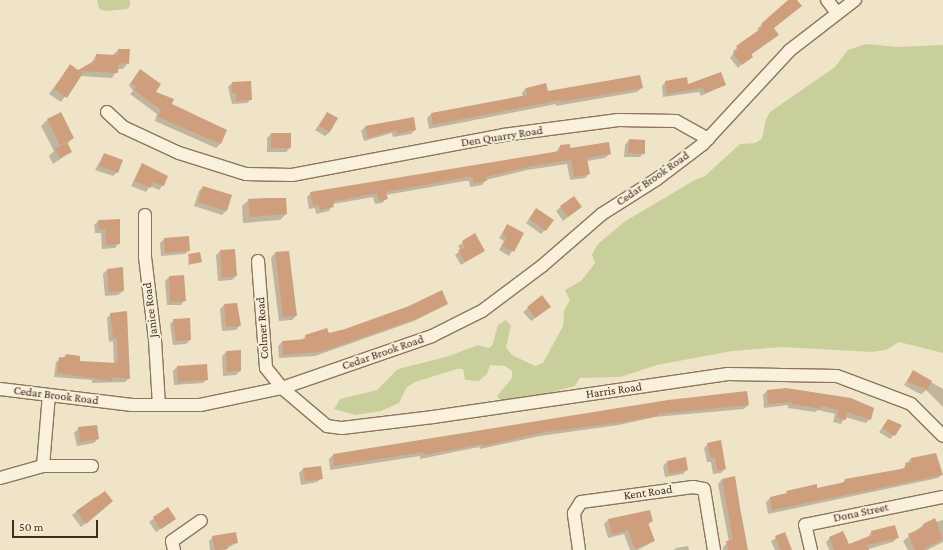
<!DOCTYPE html>
<style>
body{margin:0}
#map{position:relative;width:943px;height:550px;overflow:hidden;background:#f0e4c8;font-family:"Crimson Pro",serif}
div>[style]{position:absolute}
.green>*{inset:0;background:#c9cf9b}
.shadow>*{inset:0;background:#0003}
.building>*{inset:0;background:#cf9f7d}
.roads{filter:drop-shadow(1px 0 #8d765c) drop-shadow(-1px 0 #8d765c) drop-shadow(0 1px #8d765c) drop-shadow(0 -1px #8d765c)}
.minor>*{height:12px;margin:-6px;padding:0 6px;transform-origin:6px;border-radius:6px;background:#faf1dc}
span{translate:-50% -50%;white-space:nowrap;text-align:center;line-height:1.15;-webkit-text-stroke:4px #f7eed8;paint-order:stroke}
.street-label{font-size:12px;color:#3d2e20}
.scale{position:absolute;left:12px;top:520px;width:86px;height:18px;box-sizing:border-box;border:2px solid #3d2e20;border-top:0;padding-left:5px;font-size:12px;line-height:14px;white-space:nowrap;color:#3d2e20;-webkit-text-stroke:3px #f7eed8;paint-order:stroke}
</style>
<div id="map">
<div class="green">
<i style="clip-path:polygon(97px 0,130px 0,130px 5px,128px 9px,106px 11px,99px 9px)"></i>
<i style="clip-path:polygon(866px 44px,898px 47px,943px 45px,943px 353px,899px 342px,886px 350px,872px 352px,782px 347px,732px 351px,657px 365px,620px 377px,580px 378px,575px 386px,560px 390px,532px 397px,500px 400px,497px 396px,512px 378px,512px 371px,505px 366px,490px 365px,487px 374px,479px 381px,465px 380px,463px 369px,457px 369px,415px 382px,406px 388px,399px 403px,381px 411px,356px 415px,334px 409px,340px 399px,377px 390px,398px 369px,446px 357px,478px 345px,488px 348px,492px 346px,498px 325px,506px 320px,511px 326px,506px 347px,512px 355px,535px 366px,543px 363px,563px 326px,564px 311px,570px 300px,565px 290px,581px 281px,589px 271px,595px 263px,592px 255px,597px 245px,624px 222px,693px 181px,705px 176px,740px 144px,755px 143px,762px 139px,766px 119px,770px 112px,835px 67px,848px 50px)"></i>
</div>
<div class="shadow">
<i style="clip-path:polygon(789px 0,796px 0,773px 28px,773px 39px,751px 55px,738px 68px,730px 58px,734px 53px,733px 51px,759px 31px,757px 29px,770px 18px,769px 17px)"></i>
<i style="clip-path:polygon(118px 50px,128px 63px,123px 69px,118px 69px,112px 78px,80px 76px,61px 102px,49px 94px,70px 65px,78px 71px,91px 64px,96px 55px,113px 55px)"></i>
<i style="clip-path:polygon(140px 70px,154px 92px,220px 144px,216px 148px,155px 121px,157px 114px,130px 94px,133px 91px,129px 85px)"></i>
<i style="clip-path:polygon(666px 81px,688px 85px,725px 85px,701px 96px,699px 92px,663px 97px,662px 86px)"></i>
<i style="clip-path:polygon(232px 83px,251px 99px,247px 103px,232px 104px,228px 87px)"></i>
<i style="clip-path:polygon(526px 88px,547px 92px,642px 88px,637px 92px,556px 106px,556px 104px,429px 129px,427px 118px,431px 114px,523px 97px,522px 93px)"></i>
<i style="clip-path:polygon(327px 113px,330px 132px,325px 136px,315px 130px)"></i>
<i style="clip-path:polygon(47px 120px,73px 138px,67px 144px,71px 152px,53px 164px,49px 156px,54px 151px,41px 126px)"></i>
<i style="clip-path:polygon(365px 127px,415px 130px,411px 134px,393px 137px,392px 133px,364px 141px,361px 131px)"></i>
<i style="clip-path:polygon(271px 134px,290px 134px,290px 148px,286px 152px,267px 152px,267px 138px)"></i>
<i style="clip-path:polygon(629px 140px,644px 153px,640px 157px,624px 157px,625px 145px)"></i>
<i style="clip-path:polygon(560px 146px,610px 154px,605px 158px,587px 161px,589px 174px,585px 178px,570px 180px,567px 164px,527px 170px,486px 180px,482px 185px,470px 187px,469px 181px,465px 181px,386px 195px,386px 199px,382px 203px,375px 204px,373px 197px,333px 204px,329px 211px,316px 214px,315px 208px,309px 209px,307px 197px,311px 193px,556px 152px)"></i>
<i style="clip-path:polygon(104px 154px,117px 172px,113px 176px,95px 170px)"></i>
<i style="clip-path:polygon(142px 164px,163px 185px,159px 190px,150px 186px,146px 192px,131px 186px)"></i>
<i style="clip-path:polygon(203px 187px,231px 196px,226px 211px,222px 215px,194px 206px,199px 191px)"></i>
<i style="clip-path:polygon(573px 197px,576px 211px,563px 221px,556px 211px)"></i>
<i style="clip-path:polygon(249px 200px,286px 214px,280px 220px,243px 223px,242px 206px)"></i>
<i style="clip-path:polygon(536px 210px,545px 230px,541px 234px,526px 223px)"></i>
<i style="clip-path:polygon(98px 221px,119px 243px,115px 248px,102px 249px,101px 233px,95px 233px,94px 225px)"></i>
<i style="clip-path:polygon(507px 226px,523px 234px,509px 256px,499px 250px,504px 241px,499px 238px)"></i>
<i style="clip-path:polygon(474px 235px,484px 251px,461px 265px,455px 255px,461px 250px,458px 246px)"></i>
<i style="clip-path:polygon(164px 239px,189px 250px,185px 254px,161px 256px,160px 243px)"></i>
<i style="clip-path:polygon(220px 251px,236px 276px,232px 280px,218px 281px,216px 255px)"></i>
<i style="clip-path:polygon(275px 253px,296px 316px,292px 320px,279px 321px,271px 258px)"></i>
<i style="clip-path:polygon(189px 255px,201px 262px,188px 265px)"></i>
<i style="clip-path:polygon(123px 268px,123px 291px,118px 295px,105px 296px,103px 274px,107px 270px)"></i>
<i style="clip-path:polygon(169px 277px,185px 300px,181px 305px,167px 305px,165px 281px)"></i>
<i style="clip-path:polygon(447px 304px,414px 321px,315px 356px,279px 358px,278px 346px,282px 342px,302px 340px,306px 336px,328px 335px)"></i>
<i style="clip-path:polygon(224px 305px,240px 325px,236px 330px,222px 331px,220px 309px)"></i>
<i style="clip-path:polygon(528px 308px,545px 311px,531px 321px,523px 312px)"></i>
<i style="clip-path:polygon(111px 314px,129px 378px,125px 382px,92px 383px,92px 380px,54px 377px,56px 362px,66px 355px,79px 362px,114px 364px,113px 341px,109px 342px,107px 318px)"></i>
<i style="clip-path:polygon(174px 320px,190px 340px,186px 344px,173px 345px,170px 324px)"></i>
<i style="clip-path:polygon(240px 351px,240px 371px,236px 375px,223px 376px,222px 356px,226px 352px)"></i>
<i style="clip-path:polygon(177px 367px,207px 379px,203px 383px,174px 385px,173px 371px)"></i>
<i style="clip-path:polygon(913px 372px,943px 389px,943px 407px,926px 390px,922px 394px,918px 393px,904px 385px)"></i>
<i style="clip-path:polygon(786px 389px,850px 399px,870px 419px,866px 423px,845px 417px,841px 424px,833px 422px,835px 414px,818px 410px,815px 412px,788px 408px,788px 405px,764px 408px,763px 395px,767px 391px)"></i>
<i style="clip-path:polygon(746px 392px,748px 405px,744px 409px,655px 417px,619px 425px,540px 436px,480px 449px,479px 447px,420px 459px,420px 456px,330px 470px,329px 459px,333px 455px)"></i>
<i style="clip-path:polygon(888px 420px,894px 435px,890px 439px,879px 432px)"></i>
<i style="clip-path:polygon(79px 428px,98px 439px,94px 443px,77px 446px,74px 433px)"></i>
<i style="clip-path:polygon(708px 444px,725px 469px,721px 473px,713px 474px,711px 462px,707px 462px,704px 448px)"></i>
<i style="clip-path:polygon(911px 458px,942px 474px,938px 478px,768px 514px,766px 502px,770px 498px,841px 484px,845px 480px,902px 470px)"></i>
<i style="clip-path:polygon(667px 462px,687px 470px,683px 474px,665px 477px,663px 466px)"></i>
<i style="clip-path:polygon(320px 467px,322px 478px,317px 482px,301px 485px,299px 473px,303px 469px)"></i>
<i style="clip-path:polygon(722px 479px,747px 550px,723px 550px,723px 547px,729px 542px,718px 484px)"></i>
<i style="clip-path:polygon(95px 497px,108px 505px,81px 527px,72px 515px)"></i>
<i style="clip-path:polygon(168px 508px,171px 522px,156px 532px,149px 522px)"></i>
<i style="clip-path:polygon(935px 519px,936px 522px,943px 520px,943px 542px,927px 550px,908px 550px,903px 541px,923px 525px)"></i>
<i style="clip-path:polygon(608px 520px,652px 521px,648px 525px,654px 541px,638px 550px,630px 550px,624px 534px,608px 538px,604px 524px)"></i>
<i style="clip-path:polygon(871px 532px,897px 538px,893px 542px,865px 550px,829px 550px,826px 542px,830px 538px,848px 545px,868px 538px)"></i>
<i style="clip-path:polygon(784px 533px,789px 550px,775px 550px,771px 541px)"></i>
<i style="clip-path:polygon(213px 537px,236px 543px,225px 550px,210px 550px,209px 541px)"></i>
<i style="clip-path:polygon(688px 546px,689px 550px,674px 550px,676px 548px)"></i>
</div>
<div class="building">
<i style="clip-path:polygon(788px 0,797px 0,802px 6px,774px 28px,779px 35px,751px 54px,753px 57px,742px 65px,733px 53px,738px 49px,736px 46px,763px 27px,761px 24px)"></i>
<i style="clip-path:polygon(118px 49px,130px 49px,129px 64px,119px 63px,118px 73px,80px 71px,83px 73px,67px 98px,54px 89px,70px 64px,78px 70px,96px 60px,96px 54px,118px 55px)"></i>
<i style="clip-path:polygon(140px 69px,161px 84px,156px 92px,174px 99px,172px 104px,227px 130px,221px 144px,158px 117px,161px 110px,134px 90px,136px 86px,131px 83px)"></i>
<i style="clip-path:polygon(721px 72px,726px 85px,705px 93px,703px 88px,667px 94px,665px 81px,687px 77px,688px 84px)"></i>
<i style="clip-path:polygon(640px 75px,643px 88px,560px 102px,560px 100px,433px 125px,431px 113px,527px 95px,526px 88px,546px 83px,548px 91px)"></i>
<i style="clip-path:polygon(251px 81px,252px 100px,236px 101px,236px 93px,232px 93px,232px 82px)"></i>
<i style="clip-path:polygon(61px 112px,74px 138px,60px 145px,47px 119px)"></i>
<i style="clip-path:polygon(327px 112px,338px 118px,330px 132px,319px 126px)"></i>
<i style="clip-path:polygon(414px 117px,416px 130px,397px 134px,396px 130px,368px 138px,365px 126px)"></i>
<i style="clip-path:polygon(271px 133px,291px 133px,291px 148px,271px 148px)"></i>
<i style="clip-path:polygon(629px 139px,645px 140px,645px 154px,628px 153px)"></i>
<i style="clip-path:polygon(67px 142px,72px 152px,60px 158px,55px 149px)"></i>
<i style="clip-path:polygon(609px 142px,611px 154px,587px 158px,590px 174px,574px 177px,571px 160px,532px 166px,486px 177px,487px 181px,474px 183px,473px 178px,469px 177px,386px 192px,388px 199px,379px 201px,377px 193px,336px 201px,333px 203px,334px 207px,320px 210px,319px 205px,313px 206px,310px 192px,560px 151px,560px 145px,570px 144px,570px 148px)"></i>
<i style="clip-path:polygon(104px 153px,123px 160px,118px 173px,99px 166px)"></i>
<i style="clip-path:polygon(142px 163px,168px 176px,164px 186px,153px 182px,151px 188px,134px 181px)"></i>
<i style="clip-path:polygon(203px 186px,232px 195px,227px 211px,198px 202px)"></i>
<i style="clip-path:polygon(574px 196px,582px 207px,568px 217px,560px 206px)"></i>
<i style="clip-path:polygon(264px 198px,286px 198px,287px 214px,250px 217px,248px 199px)"></i>
<i style="clip-path:polygon(536px 208px,554px 220px,546px 231px,529px 219px)"></i>
<i style="clip-path:polygon(120px 219px,120px 244px,106px 245px,105px 229px,99px 229px,98px 220px)"></i>
<i style="clip-path:polygon(507px 224px,524px 233px,514px 252px,502px 246px,507px 237px,502px 234px)"></i>
<i style="clip-path:polygon(475px 233px,485px 251px,465px 262px,458px 250px,465px 247px,462px 241px)"></i>
<i style="clip-path:polygon(189px 236px,190px 251px,165px 253px,164px 238px)"></i>
<i style="clip-path:polygon(235px 249px,237px 276px,222px 278px,220px 250px)"></i>
<i style="clip-path:polygon(289px 251px,297px 316px,283px 317px,275px 252px)"></i>
<i style="clip-path:polygon(200px 252px,202px 262px,190px 264px,188px 254px)"></i>
<i style="clip-path:polygon(123px 267px,124px 291px,109px 292px,107px 269px)"></i>
<i style="clip-path:polygon(184px 275px,186px 301px,170px 302px,169px 276px)"></i>
<i style="clip-path:polygon(442px 290px,448px 304px,419px 318px,320px 352px,283px 355px,282px 341px,306px 339px,305px 335px,327px 328px,329px 333px,345px 329px,409px 306px)"></i>
<i style="clip-path:polygon(542px 295px,551px 307px,535px 318px,527px 307px)"></i>
<i style="clip-path:polygon(237px 303px,241px 326px,226px 327px,224px 304px)"></i>
<i style="clip-path:polygon(127px 311px,130px 379px,113px 377px,112px 381px,57px 373px,59px 357px,66px 358px,66px 354px,80px 356px,80px 361px,118px 363px,117px 338px,113px 338px,110px 313px)"></i>
<i style="clip-path:polygon(190px 318px,191px 340px,176px 341px,173px 319px)"></i>
<i style="clip-path:polygon(241px 350px,241px 371px,227px 372px,226px 351px)"></i>
<i style="clip-path:polygon(207px 364px,208px 380px,178px 382px,177px 366px)"></i>
<i style="clip-path:polygon(913px 370px,932px 381px,927px 390px,907px 381px)"></i>
<i style="clip-path:polygon(786px 388px,851px 398px,874px 408px,871px 420px,847px 412px,846px 420px,837px 418px,839px 410px,821px 406px,820px 409px,792px 404px,792px 402px,768px 404px,767px 390px)"></i>
<i style="clip-path:polygon(747px 391px,749px 405px,658px 414px,658px 416px,624px 422px,545px 432px,484px 446px,483px 444px,424px 455px,424px 452px,334px 466px,333px 454px,668px 400px)"></i>
<i style="clip-path:polygon(888px 419px,902px 425px,895px 436px,882px 428px)"></i>
<i style="clip-path:polygon(97px 425px,99px 439px,80px 442px,78px 427px)"></i>
<i style="clip-path:polygon(721px 440px,726px 469px,717px 471px,715px 458px,711px 459px,707px 443px)"></i>
<i style="clip-path:polygon(936px 453px,943px 475px,772px 510px,770px 497px,787px 493px,786px 491px,817px 484px,817px 488px,845px 482px,845px 479px,906px 468px,905px 463px,912px 462px,911px 458px)"></i>
<i style="clip-path:polygon(686px 457px,688px 470px,669px 474px,667px 461px)"></i>
<i style="clip-path:polygon(321px 466px,323px 479px,305px 481px,303px 468px)"></i>
<i style="clip-path:polygon(735px 476px,740px 507px,748px 550px,728px 550px,726px 541px,733px 540px,722px 479px)"></i>
<i style="clip-path:polygon(105px 491px,113px 501px,86px 524px,76px 511px)"></i>
<i style="clip-path:polygon(168px 507px,176px 519px,161px 529px,153px 517px)"></i>
<i style="clip-path:polygon(650px 510px,653px 521px,648px 523px,655px 541px,635px 549px,628px 530px,612px 535px,608px 519px)"></i>
<i style="clip-path:polygon(935px 518px,943px 539px,923px 550px,915px 550px,908px 534px,924px 527px,923px 524px)"></i>
<i style="clip-path:polygon(895px 525px,899px 538px,867px 545px,869px 550px,834px 550px,829px 537px,843px 531px,849px 544px,872px 535px,871px 531px)"></i>
<i style="clip-path:polygon(236px 532px,238px 543px,227px 545px,228px 549px,215px 550px,212px 536px)"></i>
<i style="clip-path:polygon(785px 532px,792px 550px,780px 550px,775px 536px)"></i>
</div>
<div class="roads">
<div class="minor">
<i style="left:827px;top:0;width:16px;rotate:52deg"></i>
<i style="left:107px;top:112px;width:22px;rotate:43deg"></i>
<i style="left:123px;top:127px;width:62px;rotate:24.9deg"></i>
<i style="left:179px;top:153px;width:70px;rotate:17.4deg"></i>
<i style="left:246px;top:174px;width:46px;rotate:1.2deg"></i>
<i style="left:292px;top:175px;width:215px;rotate:-10.7deg"></i>
<i style="left:503px;top:135px;width:116px;rotate:-7.4deg"></i>
<i style="left:618px;top:120px;width:58px;rotate:1deg"></i>
<i style="left:676px;top:121px;width:37px;rotate:29deg"></i>
<i style="left:145px;top:215px;width:42px;rotate:90deg"></i>
<i style="left:145px;top:257px;width:84px;rotate:83.1deg"></i>
<i style="left:155px;top:340px;width:65px;rotate:86.5deg"></i>
<i style="left:258px;top:261px;width:107px;rotate:85.7deg"></i>
<i style="left:266px;top:368px;width:26px;rotate:51deg"></i>
<i style="left:282px;top:388px;width:59px;rotate:40.2deg"></i>
<i style="left:327px;top:426px;width:15px;rotate:8deg"></i>
<i style="left:342px;top:428px;width:92px;rotate:-6.9deg"></i>
<i style="left:433px;top:417px;width:298px;rotate:-8.3deg"></i>
<i style="left:728px;top:374px;width:109px;rotate:1.1deg"></i>
<i style="left:837px;top:376px;width:79px;rotate:20.7deg"></i>
<i style="left:911px;top:404px;width:45px;rotate:45deg"></i>
<i style="left:0;top:389px;width:133px;rotate:6.9deg"></i>
<i style="left:132px;top:405px;width:68px"></i>
<i style="left:200px;top:405px;width:84px;rotate:-11.7deg"></i>
<i style="left:282px;top:388px;width:159px;rotate:-19.1deg"></i>
<i style="left:432px;top:336px;width:56px;rotate:-26.6deg"></i>
<i style="left:482px;top:311px;width:75px;rotate:-36.9deg"></i>
<i style="left:542px;top:266px;width:79px;rotate:-40.9deg"></i>
<i style="left:602px;top:214px;width:65px;rotate:-32.5deg"></i>
<i style="left:657px;top:179px;width:58px;rotate:-37.3deg"></i>
<i style="left:703px;top:144px;width:128px;rotate:-47.2deg"></i>
<i style="left:790px;top:50px;width:82px;rotate:-37.6deg"></i>
<i style="left:43px;top:466px;width:71px;rotate:-85.2deg"></i>
<i style="left:0;top:478px;width:45px;rotate:-15.6deg"></i>
<i style="left:43px;top:466px;width:49px"></i>
<i style="left:174px;top:550px;width:9px;rotate:-103deg"></i>
<i style="left:172px;top:541px;width:35px;rotate:-35deg"></i>
<i style="left:579px;top:550px;width:37px;rotate:-98deg"></i>
<i style="left:574px;top:513px;width:13px;rotate:-58deg"></i>
<i style="left:581px;top:502px;width:113px;rotate:-7.6deg"></i>
<i style="left:693px;top:487px;width:11px;rotate:10deg"></i>
<i style="left:704px;top:489px;width:62px;rotate:80.7deg"></i>
<i style="left:811px;top:550px;width:26px;rotate:-103deg"></i>
<i style="left:805px;top:525px;width:141px;rotate:-11.5deg"></i>
</div>
</div>
<div class="street-label">
<span style="left:502px;top:137px;rotate:-9deg">Den Quarry Road</span>
<span style="left:653px;top:179px;rotate:-35deg">Cedar Brook Road</span>
<span style="left:151px;top:310px;rotate:-97deg">Janice Road</span>
<span style="left:263px;top:328px;rotate:-94deg">Colmer Road</span>
<span style="left:383px;top:353px;rotate:-19deg">Cedar Brook Road</span>
<span style="left:614px;top:391px;rotate:-8deg">Harris Road</span>
<span style="left:56px;top:396px;rotate:7deg">Cedar Brook Road</span>
<span style="left:648px;top:493px;rotate:-8deg">Kent Road</span>
<span style="left:861px;top:513px;rotate:-12deg">Dona Street</span>
</div>
<div class="scale">50 m</div>
</div>
